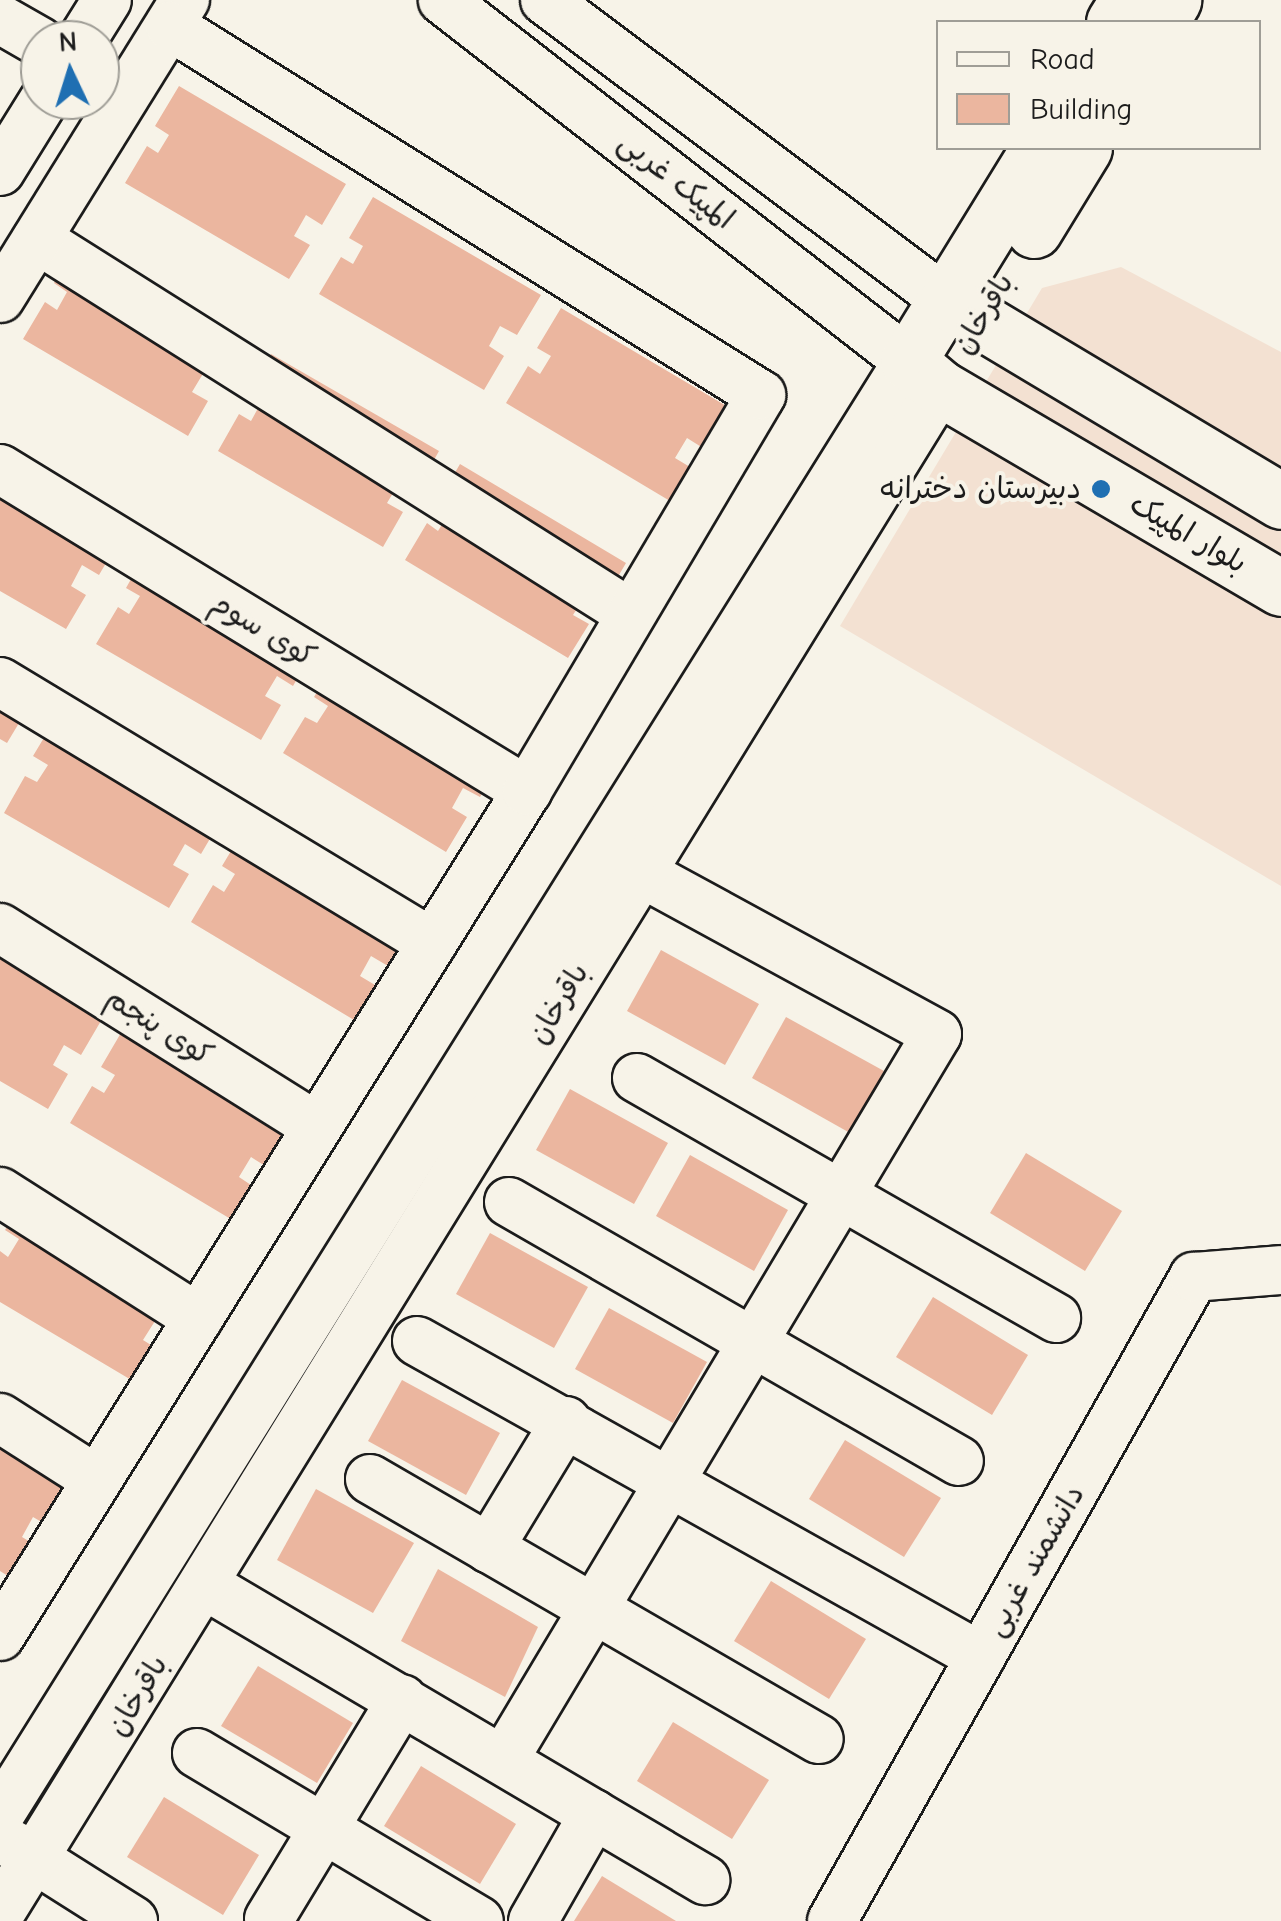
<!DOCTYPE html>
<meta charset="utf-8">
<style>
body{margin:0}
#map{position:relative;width:1281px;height:1921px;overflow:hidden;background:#f7f3e8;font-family:"Comic Neue","Playpen Sans Arabic",sans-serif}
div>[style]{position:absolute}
.built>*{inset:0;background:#f3e1d2}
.building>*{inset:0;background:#ebb69f}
.roads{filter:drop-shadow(2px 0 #1c1c1c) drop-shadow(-2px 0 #1c1c1c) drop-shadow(0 2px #1c1c1c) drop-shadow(0 -2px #1c1c1c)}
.minor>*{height:48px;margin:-24px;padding:0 24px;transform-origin:24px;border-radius:24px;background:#f7f3e8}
.major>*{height:55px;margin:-27.5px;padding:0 27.5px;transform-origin:27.5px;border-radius:27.5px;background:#f7f3e8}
.dots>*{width:28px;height:28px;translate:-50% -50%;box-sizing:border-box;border:5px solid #f7f3e8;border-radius:50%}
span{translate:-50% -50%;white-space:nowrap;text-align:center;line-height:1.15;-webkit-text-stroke:8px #f7f3e8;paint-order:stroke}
.street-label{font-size:30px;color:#1c1c1c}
.poi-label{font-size:30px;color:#1c1c1c}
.right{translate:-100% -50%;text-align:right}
.legend{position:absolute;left:936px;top:20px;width:325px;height:130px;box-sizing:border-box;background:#f7f3e8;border:2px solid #9f9d96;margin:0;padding:12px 18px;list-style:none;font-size:30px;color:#1c1c1c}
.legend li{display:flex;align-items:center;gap:20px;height:50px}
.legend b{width:50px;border:2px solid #9f9d96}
.north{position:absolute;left:20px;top:20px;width:100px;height:100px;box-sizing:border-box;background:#f7f3e8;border:2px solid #9f9d96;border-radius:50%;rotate:356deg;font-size:28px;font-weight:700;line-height:40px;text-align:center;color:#1c1c1c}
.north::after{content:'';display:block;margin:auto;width:35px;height:45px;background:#1f6fb2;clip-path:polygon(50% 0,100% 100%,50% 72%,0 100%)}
</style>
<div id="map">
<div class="built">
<i style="clip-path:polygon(1121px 267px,1281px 352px,1281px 886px,840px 626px,1042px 288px)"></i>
</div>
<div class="building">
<i style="clip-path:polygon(179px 86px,346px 184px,322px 225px,306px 215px,294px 236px,310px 245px,289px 279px,125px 183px,147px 146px,158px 153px,169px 135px,155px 126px)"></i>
<i style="clip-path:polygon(373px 197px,541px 295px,517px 335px,500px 326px,489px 346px,504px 356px,484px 390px,319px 294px,341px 257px,353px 264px,363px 246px,349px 238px)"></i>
<i style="clip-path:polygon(78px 243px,245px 341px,221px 382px,204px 372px,192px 392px,208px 401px,188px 436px,23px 339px,45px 302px,57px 310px,67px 292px,54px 283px)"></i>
<i style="clip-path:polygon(561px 308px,728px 407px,703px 448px,687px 438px,675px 458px,690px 467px,670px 501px,506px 403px,528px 366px,540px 374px,551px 356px,537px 348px)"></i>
<i style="clip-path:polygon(271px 354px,439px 451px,416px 492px,399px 483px,387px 503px,403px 512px,383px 547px,218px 451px,239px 414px,251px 421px,261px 403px,248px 395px)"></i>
<i style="clip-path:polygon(0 462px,123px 534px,99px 575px,82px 565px,71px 586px,86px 595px,66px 629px,0 591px)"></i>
<i style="clip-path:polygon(460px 464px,626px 563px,602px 604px,586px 594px,573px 615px,589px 624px,568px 658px,405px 560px,427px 523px,438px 531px,449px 513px,436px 505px)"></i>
<i style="clip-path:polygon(149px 547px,317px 644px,293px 686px,277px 676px,265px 696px,281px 705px,261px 740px,96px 644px,118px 607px,129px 614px,140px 596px,126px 588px)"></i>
<i style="clip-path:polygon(338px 657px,504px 757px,480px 797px,463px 788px,452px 808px,467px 817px,446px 852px,283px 753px,305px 717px,317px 723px,328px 706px,314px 697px)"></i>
<i style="clip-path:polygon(0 684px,31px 703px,7px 743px,0 739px)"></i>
<i style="clip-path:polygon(57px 716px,225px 813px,201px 854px,185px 844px,173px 865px,189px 874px,169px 908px,4px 813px,25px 776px,37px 782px,48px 765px,33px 756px)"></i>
<i style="clip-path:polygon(246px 826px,412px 925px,388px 966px,371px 956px,360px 976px,375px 985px,354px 1020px,191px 922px,213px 885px,224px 892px,235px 874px,222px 866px)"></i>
<i style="clip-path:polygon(661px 950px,759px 1004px,725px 1065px,627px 1011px)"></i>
<i style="clip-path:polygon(0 953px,105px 1014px,81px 1055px,64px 1045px,53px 1065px,68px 1074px,48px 1109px,0 1081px)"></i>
<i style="clip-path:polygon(786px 1017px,884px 1071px,850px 1133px,752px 1078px)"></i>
<i style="clip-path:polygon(125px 1026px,292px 1126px,267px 1167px,251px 1157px,239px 1177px,254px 1187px,234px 1221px,70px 1123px,92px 1086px,104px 1093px,115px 1075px,101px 1067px)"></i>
<i style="clip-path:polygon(570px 1089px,668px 1143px,634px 1204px,536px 1150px)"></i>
<i style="clip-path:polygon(1026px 1153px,1122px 1211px,1085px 1271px,990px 1213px)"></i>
<i style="clip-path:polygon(690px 1155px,788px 1210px,754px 1271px,656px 1216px)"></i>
<i style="clip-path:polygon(30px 1190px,171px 1330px,155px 1321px,143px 1340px,159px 1350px,138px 1384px,0 1302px,0 1251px,8px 1257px,19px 1239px,5px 1230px)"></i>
<i style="clip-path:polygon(490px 1233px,588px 1287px,554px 1348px,456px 1294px)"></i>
<i style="clip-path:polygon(933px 1297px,1028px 1355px,992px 1415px,896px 1357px)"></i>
<i style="clip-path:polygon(609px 1308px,707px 1362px,673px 1423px,575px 1369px)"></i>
<i style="clip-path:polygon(402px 1380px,500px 1433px,466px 1495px,368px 1441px)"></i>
<i style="clip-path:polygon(845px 1440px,941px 1498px,904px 1557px,809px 1499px)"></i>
<i style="clip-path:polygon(0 1442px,74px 1487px,50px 1527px,33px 1517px,22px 1537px,37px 1546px,16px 1581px,0 1571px)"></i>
<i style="clip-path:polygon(316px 1489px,414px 1543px,373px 1613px,277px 1560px)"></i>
<i style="clip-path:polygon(438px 1569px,538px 1627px,505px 1697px,401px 1641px)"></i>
<i style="clip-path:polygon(771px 1581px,866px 1639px,829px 1699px,734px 1641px)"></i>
<i style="clip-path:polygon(258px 1666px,353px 1723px,317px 1783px,221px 1726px)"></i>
<i style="clip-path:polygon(673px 1722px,769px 1780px,732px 1839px,637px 1781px)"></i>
<i style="clip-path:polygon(421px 1766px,516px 1824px,480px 1884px,384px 1826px)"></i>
<i style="clip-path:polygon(164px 1797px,259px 1855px,223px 1915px,127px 1857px)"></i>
<i style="clip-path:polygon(602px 1876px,676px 1921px,574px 1921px)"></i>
</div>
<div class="roads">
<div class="minor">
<i style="left:545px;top:0;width:502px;rotate:36.82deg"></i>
<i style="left:0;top:19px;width:46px;rotate:29.9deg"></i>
<i style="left:82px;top:40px;width:47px;rotate:-58deg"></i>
<i style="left:0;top:171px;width:84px;rotate:-58.2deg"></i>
<i style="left:37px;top:239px;width:702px;rotate:32.26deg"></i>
<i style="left:0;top:298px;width:351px;rotate:-58.2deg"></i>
<i style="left:0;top:469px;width:618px;rotate:31.43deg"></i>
<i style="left:0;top:682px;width:505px;rotate:31.14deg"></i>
<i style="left:0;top:928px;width:374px;rotate:32.1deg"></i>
<i style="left:637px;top:1078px;width:483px;rotate:29.8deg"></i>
<i style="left:0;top:1192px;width:235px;rotate:32.5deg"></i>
<i style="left:509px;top:1202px;width:519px;rotate:29.92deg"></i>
<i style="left:417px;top:1341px;width:646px;rotate:29.26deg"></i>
<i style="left:0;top:1418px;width:115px;rotate:32.6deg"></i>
<i style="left:566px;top:1421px;width:149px;rotate:121.2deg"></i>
<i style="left:489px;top:1548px;width:381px;rotate:30.1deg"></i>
<i style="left:370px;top:1479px;width:138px;rotate:30.1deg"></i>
<i style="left:205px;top:1585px;width:581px;rotate:30.54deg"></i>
<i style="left:0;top:1636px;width:996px;rotate:-58.05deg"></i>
<i style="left:527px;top:791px;width:460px;rotate:-59.4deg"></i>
<i style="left:761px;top:395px;width:697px;rotate:-148.02deg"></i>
<i style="left:197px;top:1753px;width:328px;rotate:30.8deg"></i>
<i style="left:504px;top:1759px;width:844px;rotate:-59.15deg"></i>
<i style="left:937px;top:1034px;width:338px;rotate:-151.4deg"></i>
<i style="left:0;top:1814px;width:1713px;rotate:-58deg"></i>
<i style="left:908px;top:361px;width:589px;rotate:-142.18deg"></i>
<i style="left:13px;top:1845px;width:142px;rotate:32.3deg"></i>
<i style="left:0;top:1913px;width:1791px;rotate:-58.35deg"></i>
<i style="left:269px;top:1919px;width:257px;rotate:-58.8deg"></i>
<i style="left:533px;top:1921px;width:123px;rotate:-60.3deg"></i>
<i style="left:832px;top:1921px;width:739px;rotate:-60.66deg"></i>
<i style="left:1194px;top:1277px;width:87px;rotate:-4.6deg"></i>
</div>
<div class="major">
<i style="left:1114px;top:22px;width:26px;rotate:-58deg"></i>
<i style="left:1160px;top:22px;width:26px;rotate:-59deg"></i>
<i style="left:1039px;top:148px;width:250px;rotate:121.6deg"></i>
<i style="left:908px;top:361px;width:42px;rotate:40.2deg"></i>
<i style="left:940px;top:388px;width:395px;rotate:30.4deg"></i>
<i style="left:1034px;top:230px;width:96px;rotate:-58.6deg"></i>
<i style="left:947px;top:301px;width:389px;rotate:30.9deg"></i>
</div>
</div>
<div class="dots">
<i style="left:1101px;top:489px;background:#1f6fb2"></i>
</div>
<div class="street-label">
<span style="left:676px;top:181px;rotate:38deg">المپیک غربی</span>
<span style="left:984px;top:314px;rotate:-59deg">باقرخان</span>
<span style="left:1188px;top:534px;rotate:30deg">بلوار المپیک</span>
<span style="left:263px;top:630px;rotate:31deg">کوی سوم</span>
<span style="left:559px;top:1004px;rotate:-59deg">باقرخان</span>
<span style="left:159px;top:1027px;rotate:32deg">کوی پنجم</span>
<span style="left:1035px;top:1561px;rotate:-60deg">دانشمند غربی</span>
<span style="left:138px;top:1696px;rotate:-59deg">باقرخان</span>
</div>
<div class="poi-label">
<span class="right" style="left:1081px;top:489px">دبیرستان دخترانه</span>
</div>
<ul class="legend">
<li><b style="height:12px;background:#f7f3e8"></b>Road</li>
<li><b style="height:28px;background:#ebb69f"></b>Building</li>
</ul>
<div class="north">N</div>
</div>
